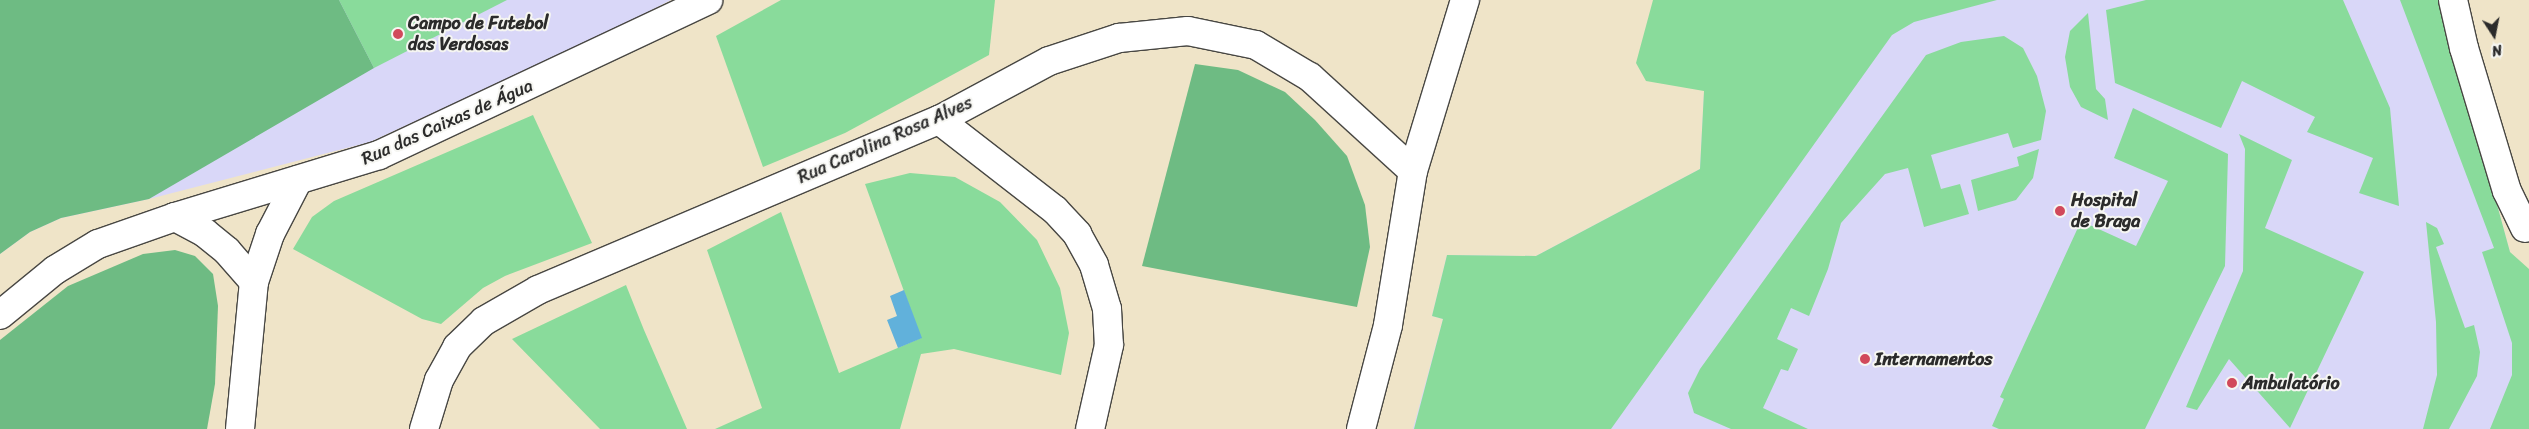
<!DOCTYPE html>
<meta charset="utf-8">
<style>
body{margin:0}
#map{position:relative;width:2529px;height:429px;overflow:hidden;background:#efe4c8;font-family:Sriracha,sans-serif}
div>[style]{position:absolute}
.built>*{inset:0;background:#d9d7f8}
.green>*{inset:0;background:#89db9b}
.forest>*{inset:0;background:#6ebb83}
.water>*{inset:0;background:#61b1db}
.roads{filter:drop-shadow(1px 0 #484743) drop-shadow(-1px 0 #484743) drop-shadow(0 1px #484743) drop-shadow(0 -1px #484743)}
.minor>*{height:28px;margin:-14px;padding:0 14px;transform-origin:14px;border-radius:14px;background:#fff}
.dots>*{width:14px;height:14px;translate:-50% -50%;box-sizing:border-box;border:2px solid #f6f6f2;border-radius:50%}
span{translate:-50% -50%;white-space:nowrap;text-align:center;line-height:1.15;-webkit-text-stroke:4px #f6f6f2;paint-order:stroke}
.poi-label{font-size:18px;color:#2b2b2b;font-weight:700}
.left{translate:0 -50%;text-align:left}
.street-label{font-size:18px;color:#2b2b2b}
.north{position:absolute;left:2469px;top:10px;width:50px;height:50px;-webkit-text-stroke:4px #f6f6f2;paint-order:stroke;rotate:169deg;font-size:14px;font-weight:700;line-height:20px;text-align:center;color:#2b2b2b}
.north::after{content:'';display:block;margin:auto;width:18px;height:22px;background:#2b2b2b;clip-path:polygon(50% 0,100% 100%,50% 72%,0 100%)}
</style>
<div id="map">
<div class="built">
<i style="clip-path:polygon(0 0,671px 0,607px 33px,370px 142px,149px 199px,61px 218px,30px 232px,0 254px)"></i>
<i style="clip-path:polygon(1709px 0,2441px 0,2529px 322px,2529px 429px,1413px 429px,1443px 319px,1432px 316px,1447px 255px,1536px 256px,1700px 169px)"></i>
</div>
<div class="green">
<i style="clip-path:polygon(339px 0,507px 0,374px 68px)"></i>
<i style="clip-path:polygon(781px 0,995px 0,989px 55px,845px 133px,763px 167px,716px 36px)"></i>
<i style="clip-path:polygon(1653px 0,1997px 0,1914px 22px,1892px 35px,1611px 429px,1414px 429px,1443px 319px,1432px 316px,1447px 255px,1536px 256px,1700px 169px,1704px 91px,1646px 81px,1636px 63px)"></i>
<i style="clip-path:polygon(2146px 0,2343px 0,2390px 108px,2399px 206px,2359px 193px,2373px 158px,2307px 132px,2315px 117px,2242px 81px,2221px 128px,2115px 83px,2106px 10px)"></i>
<i style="clip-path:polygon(2400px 0,2441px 0,2510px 252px,2529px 269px,2529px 429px,2490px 429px,2512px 375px,2512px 343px,2482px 252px,2494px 248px)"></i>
<i style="clip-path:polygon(2088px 13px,2096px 89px,2105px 99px,2108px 120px,2081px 107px,2070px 87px,2065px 57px,2070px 31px)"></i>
<i style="clip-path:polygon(2004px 36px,2023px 48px,2037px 76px,2046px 111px,2041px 140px,2013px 148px,2008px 133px,1931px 155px,1941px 189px,1960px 184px,1969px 214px,1924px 227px,1908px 168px,1885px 174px,1841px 223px,1828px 269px,1809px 316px,1791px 308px,1777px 339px,1798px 349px,1788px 371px,1781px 369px,1763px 408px,1808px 429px,1731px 429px,1694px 413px,1688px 393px,1700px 369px,1926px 55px,1961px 42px)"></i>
<i style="clip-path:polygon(2133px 108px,2228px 154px,2225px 266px,2145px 429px,1999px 429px,1992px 426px,2004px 399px,2000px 397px,2081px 221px,2136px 246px,2168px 181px,2114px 158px)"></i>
<i style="clip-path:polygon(533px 115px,592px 243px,505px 276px,483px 288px,441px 324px,422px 319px,293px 249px,312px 217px,334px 201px)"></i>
<i style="clip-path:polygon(2239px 134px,2292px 160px,2265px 228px,2364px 272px,2290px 428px,2229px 359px,2197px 410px,2186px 407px,2243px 271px,2245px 149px)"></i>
<i style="clip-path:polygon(2039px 149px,2033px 178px,2016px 200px,1978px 211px,1971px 180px,2019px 166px,2017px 157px)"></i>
<i style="clip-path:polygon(910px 173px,955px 177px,1000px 202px,1037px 240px,1060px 288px,1069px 333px,1061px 375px,954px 349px,921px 354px,900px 429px,715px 429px,762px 408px,707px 250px,781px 212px,839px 373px,921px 338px,865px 184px)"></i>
<i style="clip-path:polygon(2426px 222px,2437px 228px,2444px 244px,2436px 247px,2465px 328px,2474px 325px,2480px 352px,2477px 376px,2449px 429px,2423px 429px,2437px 375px,2436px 322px)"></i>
<i style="clip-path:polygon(626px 285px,644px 330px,687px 429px,600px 429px,512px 339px)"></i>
</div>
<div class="forest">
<i style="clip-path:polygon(0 0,339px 0,374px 68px,149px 199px,61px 218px,30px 232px,0 254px)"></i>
<i style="clip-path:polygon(1195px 64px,1238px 70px,1285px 92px,1315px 120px,1347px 156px,1365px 205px,1370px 247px,1357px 307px,1142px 266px)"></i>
<i style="clip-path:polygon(175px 250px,195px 256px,213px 274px,218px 306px,215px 384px,207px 429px,0 429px,0 340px,68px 286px,143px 254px)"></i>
</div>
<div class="water">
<i style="clip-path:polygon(904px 290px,922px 338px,898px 348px,887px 320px,897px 316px,890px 296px)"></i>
</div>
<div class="roads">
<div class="minor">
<i style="left:2453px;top:0;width:49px;rotate:77.1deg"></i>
<i style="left:2464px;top:48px;width:149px;rotate:73.3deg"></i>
<i style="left:2507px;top:191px;width:41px;rotate:64.1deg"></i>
<i style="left:939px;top:120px;width:147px;rotate:37.8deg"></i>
<i style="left:1055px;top:210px;width:33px;rotate:47deg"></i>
<i style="left:1077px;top:234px;width:35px;rotate:61deg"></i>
<i style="left:1094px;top:265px;width:46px;rotate:73.5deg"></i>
<i style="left:1107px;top:309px;width:36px;rotate:87deg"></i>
<i style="left:1109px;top:345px;width:86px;rotate:102.7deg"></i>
<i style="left:175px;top:217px;width:34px;rotate:28deg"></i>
<i style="left:205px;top:233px;width:28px;rotate:39deg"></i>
<i style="left:227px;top:251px;width:41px;rotate:48.9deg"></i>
<i style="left:0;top:315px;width:71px;rotate:-39.3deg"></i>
<i style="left:55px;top:270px;width:50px;rotate:-31.2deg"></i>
<i style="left:98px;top:244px;width:82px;rotate:-19.3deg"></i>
<i style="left:175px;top:217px;width:213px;rotate:-16.9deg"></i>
<i style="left:379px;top:155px;width:364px;rotate:-25.2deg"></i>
<i style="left:240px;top:429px;width:148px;rotate:-84.6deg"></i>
<i style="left:254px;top:282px;width:51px;rotate:-71.6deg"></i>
<i style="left:270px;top:234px;width:61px;rotate:-62.6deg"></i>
<i style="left:424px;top:429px;width:51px;rotate:-73deg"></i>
<i style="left:439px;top:380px;width:38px;rotate:-61deg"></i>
<i style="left:457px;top:347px;width:37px;rotate:-44deg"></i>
<i style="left:484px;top:321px;width:62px;rotate:-29.9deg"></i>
<i style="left:538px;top:290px;width:436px;rotate:-23deg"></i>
<i style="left:939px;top:120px;width:125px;rotate:-28.2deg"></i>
<i style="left:1049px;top:61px;width:74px;rotate:-18.2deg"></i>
<i style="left:1119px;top:38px;width:69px;rotate:-5.8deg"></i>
<i style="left:1188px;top:31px;width:69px;rotate:11.6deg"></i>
<i style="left:1256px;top:45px;width:63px;rotate:30.7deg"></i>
<i style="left:1310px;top:77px;width:139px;rotate:42.4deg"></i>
<i style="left:1361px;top:429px;width:107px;rotate:-75.4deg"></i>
<i style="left:1388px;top:325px;width:156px;rotate:-80.8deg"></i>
<i style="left:1413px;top:171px;width:179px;rotate:-73.1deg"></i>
</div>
</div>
<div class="dots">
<i style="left:398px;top:34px;background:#d1495b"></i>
<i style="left:2060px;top:211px;background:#d1495b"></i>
<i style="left:1865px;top:359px;background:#d1495b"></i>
<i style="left:2232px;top:383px;background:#d1495b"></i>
</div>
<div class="poi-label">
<span class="left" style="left:408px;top:34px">Campo de Futebol<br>das Verdosas</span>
<span class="left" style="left:2071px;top:211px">Hospital<br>de Braga</span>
<span class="left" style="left:1875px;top:359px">Internamentos</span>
<span class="left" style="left:2242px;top:383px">Ambulatório</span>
</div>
<div class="street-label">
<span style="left:447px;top:122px;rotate:-24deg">Rua das Caixas de Água</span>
<span style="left:885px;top:140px;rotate:-24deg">Rua Carolina Rosa Alves</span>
</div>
<div class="north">N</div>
</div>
